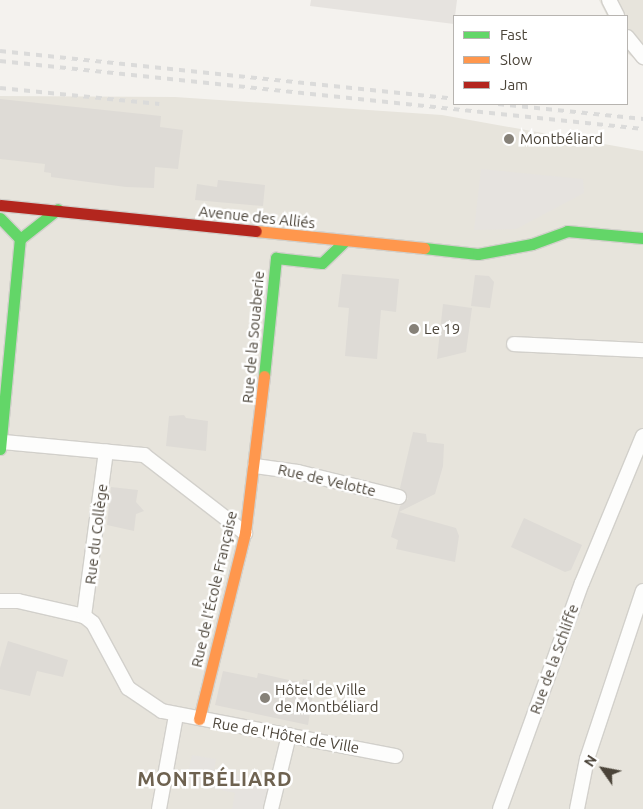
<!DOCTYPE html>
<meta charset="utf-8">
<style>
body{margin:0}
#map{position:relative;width:643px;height:809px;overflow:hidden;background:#f4f2ee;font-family:Ubuntu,sans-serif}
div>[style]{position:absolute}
.residential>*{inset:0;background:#e7e4dc}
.parking>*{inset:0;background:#e6e3df}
.building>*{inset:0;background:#dedbd6}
.roads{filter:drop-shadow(1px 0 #d2d0cb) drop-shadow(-1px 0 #d2d0cb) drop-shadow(0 1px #d2d0cb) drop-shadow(0 -1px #d2d0cb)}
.street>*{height:14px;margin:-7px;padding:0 7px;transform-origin:7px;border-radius:7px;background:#fdfdfc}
.fast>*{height:11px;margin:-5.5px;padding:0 5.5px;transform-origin:5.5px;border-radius:5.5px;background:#63d668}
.slow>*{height:11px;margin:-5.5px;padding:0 5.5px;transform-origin:5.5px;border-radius:5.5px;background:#ff974d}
.jam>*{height:11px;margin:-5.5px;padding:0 5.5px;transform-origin:5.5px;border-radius:5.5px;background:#b3261e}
.rail>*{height:4px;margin-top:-2px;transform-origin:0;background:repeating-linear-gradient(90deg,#dbdbda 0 6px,transparent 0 12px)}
.dots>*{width:14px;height:14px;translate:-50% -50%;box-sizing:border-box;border:2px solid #fff;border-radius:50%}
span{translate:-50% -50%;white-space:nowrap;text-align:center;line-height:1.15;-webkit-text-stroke:5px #fff;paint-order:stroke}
.poi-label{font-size:15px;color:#4b4439}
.left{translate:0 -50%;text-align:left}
.street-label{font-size:15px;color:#4b4439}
.district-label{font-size:20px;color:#6e6250;font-weight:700;letter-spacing:1px}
.legend{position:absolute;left:453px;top:15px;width:175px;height:90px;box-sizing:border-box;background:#fff;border:1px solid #b7b4b0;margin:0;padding:6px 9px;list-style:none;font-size:15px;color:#4b4439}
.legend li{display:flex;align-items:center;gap:10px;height:25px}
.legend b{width:25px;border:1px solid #b7b4b0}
.north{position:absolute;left:578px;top:744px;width:50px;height:50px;-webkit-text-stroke:4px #fff;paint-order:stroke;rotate:303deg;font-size:14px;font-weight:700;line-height:20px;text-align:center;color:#4b4439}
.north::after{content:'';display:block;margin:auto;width:18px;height:22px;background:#4b4439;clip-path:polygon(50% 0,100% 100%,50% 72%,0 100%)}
</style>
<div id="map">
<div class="residential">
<i style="clip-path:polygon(599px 0,643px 0,643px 65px,627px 53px,627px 16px,607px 16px)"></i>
<i style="clip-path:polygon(0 96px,175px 97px,442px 115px,643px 151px,643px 809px,0 809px)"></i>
</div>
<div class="parking">
<i style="clip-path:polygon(311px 0,457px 0,454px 24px,310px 6px)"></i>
<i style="clip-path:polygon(481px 169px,583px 179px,584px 193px,516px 229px,474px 230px)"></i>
<i style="clip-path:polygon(192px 755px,216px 759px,214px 770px,271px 782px,264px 809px,232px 809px,235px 793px,186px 782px)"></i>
</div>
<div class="building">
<i style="clip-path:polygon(0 99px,161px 116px,160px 127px,183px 130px,178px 169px,155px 167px,154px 188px,126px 187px,51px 177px,51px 173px,44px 172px,45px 164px,0 159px)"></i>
<i style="clip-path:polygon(218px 180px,265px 185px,263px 206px,195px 200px,197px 184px,217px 187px)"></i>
<i style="clip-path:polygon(342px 274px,399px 279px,396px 312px,381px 310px,377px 359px,345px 356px,349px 308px,338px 307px)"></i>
<i style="clip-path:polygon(475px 275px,489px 276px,494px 282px,490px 308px,471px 306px)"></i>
<i style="clip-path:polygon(443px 304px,472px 308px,466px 352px,437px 359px)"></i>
<i style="clip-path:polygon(184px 415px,186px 418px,208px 421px,206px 451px,166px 446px,169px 416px)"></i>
<i style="clip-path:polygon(413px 432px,426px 434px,427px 442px,444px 444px,443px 466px,435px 494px,399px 512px,456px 528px,459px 536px,455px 562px,396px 549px,398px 540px,391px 537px,400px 506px,408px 499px,400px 488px)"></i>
<i style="clip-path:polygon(111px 487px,138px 490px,136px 502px,144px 511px,136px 514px,134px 531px,107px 525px)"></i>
<i style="clip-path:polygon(524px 518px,582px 545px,571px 570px,565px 572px,511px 547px)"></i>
<i style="clip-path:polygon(8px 641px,68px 660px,63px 677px,37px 671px,30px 696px,0 689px,0 668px)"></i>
<i style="clip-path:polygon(223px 671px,257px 678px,258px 673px,302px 683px,303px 679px,315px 681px,308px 725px,215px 705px)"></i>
</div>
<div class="roads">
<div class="street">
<i style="left:609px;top:0;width:18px;rotate:63deg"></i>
<i style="left:627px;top:37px;width:26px;rotate:51deg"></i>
<i style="left:514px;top:344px;width:129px;rotate:2.7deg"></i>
<i style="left:3px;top:442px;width:142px;rotate:5.3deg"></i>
<i style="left:144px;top:455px;width:128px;rotate:37.7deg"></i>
<i style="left:255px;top:466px;width:43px;rotate:7.9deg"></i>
<i style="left:298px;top:472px;width:104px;rotate:13.9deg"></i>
<i style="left:0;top:601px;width:18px"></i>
<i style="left:18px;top:601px;width:68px;rotate:12.8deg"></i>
<i style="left:84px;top:616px;width:11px;rotate:38deg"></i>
<i style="left:93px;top:623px;width:74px;rotate:61.7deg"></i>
<i style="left:128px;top:688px;width:41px;rotate:34.1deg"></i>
<i style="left:162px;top:711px;width:238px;rotate:10.9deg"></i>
<i style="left:84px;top:616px;width:166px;rotate:-82.4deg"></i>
<i style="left:159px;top:809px;width:96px;rotate:-79.7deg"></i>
<i style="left:271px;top:809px;width:76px;rotate:-76.3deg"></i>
<i style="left:500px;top:809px;width:240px;rotate:-70.1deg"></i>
<i style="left:582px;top:583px;width:159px;rotate:-67.5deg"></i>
<i style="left:577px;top:809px;width:51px;rotate:-78.7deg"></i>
<i style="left:587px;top:759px;width:177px;rotate:-71.6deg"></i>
</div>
<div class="fast">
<i style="left:0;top:218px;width:29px;rotate:46deg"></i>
<i style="left:424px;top:248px;width:54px;rotate:6.3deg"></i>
<i style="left:478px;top:254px;width:55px;rotate:-10.5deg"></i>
<i style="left:532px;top:244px;width:37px;rotate:-20deg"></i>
<i style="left:567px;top:231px;width:76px;rotate:5.3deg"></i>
<i style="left:264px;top:376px;width:119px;rotate:-84.2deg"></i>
<i style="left:276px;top:258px;width:46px;rotate:6.2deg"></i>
<i style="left:322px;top:263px;width:32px;rotate:-44deg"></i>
<i style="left:0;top:449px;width:211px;rotate:-84.6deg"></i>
<i style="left:20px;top:239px;width:48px;rotate:-38.3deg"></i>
</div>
<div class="slow">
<i style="left:256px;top:231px;width:169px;rotate:5.8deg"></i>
<i style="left:199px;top:719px;width:192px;rotate:-76.1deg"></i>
<i style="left:245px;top:533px;width:158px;rotate:-83.1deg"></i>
</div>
<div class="jam">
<i style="left:0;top:205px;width:257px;rotate:5.8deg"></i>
</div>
</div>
<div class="rail">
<i style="left:0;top:51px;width:457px;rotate:6deg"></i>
<i style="left:0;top:61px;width:647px;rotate:6.04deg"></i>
<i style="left:0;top:88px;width:160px;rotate:5.7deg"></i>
<i style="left:498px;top:104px;width:146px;rotate:5.9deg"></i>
</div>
<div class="dots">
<i style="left:509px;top:139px;background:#868178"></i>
<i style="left:414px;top:329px;background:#868178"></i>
<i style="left:265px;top:698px;background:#868178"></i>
</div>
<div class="poi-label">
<span class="left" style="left:520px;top:139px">Montbéliard</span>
<span class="left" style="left:424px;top:329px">Le 19</span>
<span class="left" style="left:275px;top:698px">Hôtel de Ville<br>de Montbéliard</span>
</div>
<div class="street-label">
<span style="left:257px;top:217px;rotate:6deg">Avenue des Alliés</span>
<span style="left:253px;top:337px;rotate:-85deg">Rue de la Souaberie</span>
<span style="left:327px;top:480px;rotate:13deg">Rue de Velotte</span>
<span style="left:96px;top:534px;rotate:-83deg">Rue du Collège</span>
<span style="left:214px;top:589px;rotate:-77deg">Rue de l'École Française</span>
<span style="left:554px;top:659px;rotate:-70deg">Rue de la Schliffe</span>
<span style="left:286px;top:735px;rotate:10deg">Rue de l'Hôtel de Ville</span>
</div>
<div class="district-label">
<span style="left:215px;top:778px">MONTBÉLIARD</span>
</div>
<ul class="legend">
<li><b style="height:6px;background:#63d668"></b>Fast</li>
<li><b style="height:6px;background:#ff974d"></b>Slow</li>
<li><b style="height:6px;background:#b3261e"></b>Jam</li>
</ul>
<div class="north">N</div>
</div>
